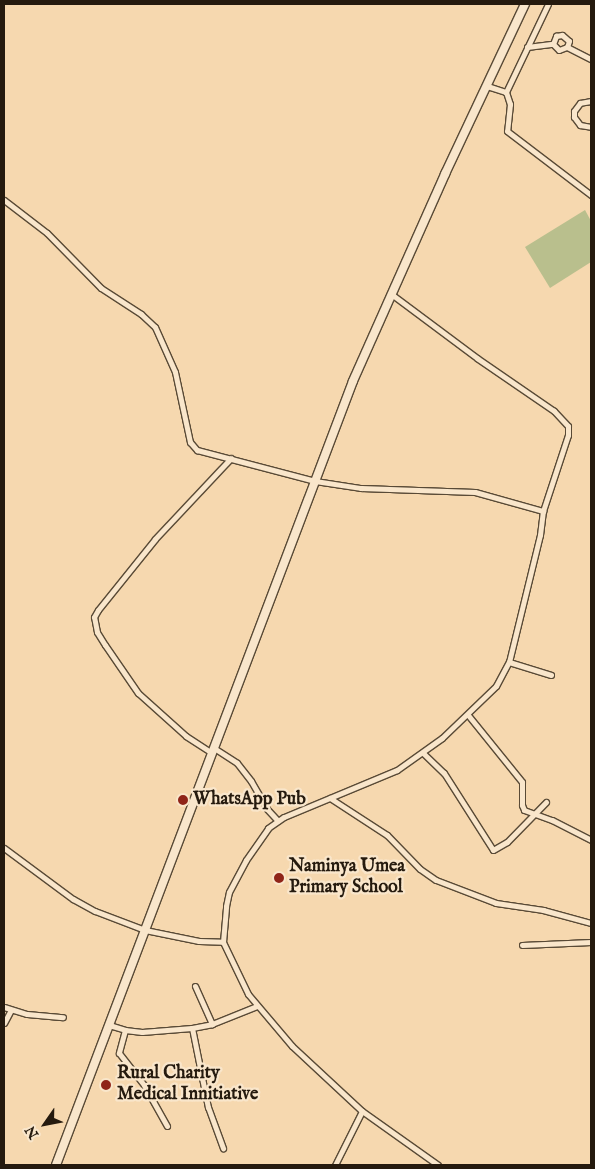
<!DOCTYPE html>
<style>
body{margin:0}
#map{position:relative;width:595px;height:1169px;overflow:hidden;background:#f6d8af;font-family:"IM FELL English",serif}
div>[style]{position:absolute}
.green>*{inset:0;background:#b9bf8d}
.roads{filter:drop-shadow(1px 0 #594a36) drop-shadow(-1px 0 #594a36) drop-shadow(0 1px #594a36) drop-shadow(0 -1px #594a36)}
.street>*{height:5px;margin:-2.5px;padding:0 2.5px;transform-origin:2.5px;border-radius:2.5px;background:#f9e6cb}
.secondary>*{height:8px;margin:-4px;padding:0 4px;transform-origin:4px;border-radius:4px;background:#f9e6cb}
.dots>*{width:14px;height:14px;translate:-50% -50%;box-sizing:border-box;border:2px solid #f9e6cb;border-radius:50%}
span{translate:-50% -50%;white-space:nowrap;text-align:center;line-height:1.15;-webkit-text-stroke:4.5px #f9e6cb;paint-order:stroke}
.poi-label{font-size:18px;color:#251a0e;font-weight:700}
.left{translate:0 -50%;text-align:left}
.frame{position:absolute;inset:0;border:5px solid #251a0e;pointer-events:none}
.north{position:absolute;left:20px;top:1099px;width:50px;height:50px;-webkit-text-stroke:4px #f9e6cb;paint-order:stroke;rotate:237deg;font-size:14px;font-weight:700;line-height:20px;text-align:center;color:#251a0e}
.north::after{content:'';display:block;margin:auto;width:18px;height:22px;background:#251a0e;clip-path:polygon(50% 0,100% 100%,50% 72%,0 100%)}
</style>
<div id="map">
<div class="green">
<i style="clip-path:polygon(585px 210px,591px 221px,591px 262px,550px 288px,525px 247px)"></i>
</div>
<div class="roads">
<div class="street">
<i style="left:548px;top:4px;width:98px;rotate:115.5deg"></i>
<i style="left:506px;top:92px;width:13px;rotate:72deg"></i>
<i style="left:510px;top:104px;width:27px;rotate:96deg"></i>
<i style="left:507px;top:131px;width:106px;rotate:37.3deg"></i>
<i style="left:553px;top:44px;width:9px;rotate:-69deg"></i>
<i style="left:556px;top:36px;width:6px;rotate:-9deg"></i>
<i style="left:562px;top:35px;width:9px;rotate:41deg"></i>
<i style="left:569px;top:41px;width:6px;rotate:108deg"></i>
<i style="left:553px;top:44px;width:8px;rotate:45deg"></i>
<i style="left:559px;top:50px;width:9px;rotate:-21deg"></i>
<i style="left:527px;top:47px;width:26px;rotate:-7deg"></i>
<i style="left:567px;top:47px;width:27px;rotate:27deg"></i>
<i style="left:487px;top:86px;width:20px;rotate:18deg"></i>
<i style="left:591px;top:101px;width:11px;rotate:170deg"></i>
<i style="left:580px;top:103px;width:10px;rotate:127deg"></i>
<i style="left:574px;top:111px;width:6px;rotate:90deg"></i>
<i style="left:574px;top:117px;width:10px;rotate:53deg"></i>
<i style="left:580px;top:125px;width:11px;rotate:10deg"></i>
<i style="left:4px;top:200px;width:54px;rotate:37.5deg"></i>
<i style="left:47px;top:233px;width:77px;rotate:45.5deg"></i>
<i style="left:101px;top:288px;width:48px;rotate:33deg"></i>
<i style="left:141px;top:314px;width:19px;rotate:43deg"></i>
<i style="left:155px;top:327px;width:49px;rotate:66deg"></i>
<i style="left:175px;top:372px;width:72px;rotate:77.9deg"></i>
<i style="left:190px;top:442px;width:11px;rotate:49deg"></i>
<i style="left:197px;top:450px;width:122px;rotate:14.7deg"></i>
<i style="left:315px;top:481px;width:47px;rotate:8.7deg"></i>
<i style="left:361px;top:488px;width:114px;rotate:2deg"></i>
<i style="left:475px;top:492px;width:71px;rotate:15.6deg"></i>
<i style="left:509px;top:662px;width:44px;rotate:17.2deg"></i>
<i style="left:468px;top:715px;width:86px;rotate:51.1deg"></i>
<i style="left:522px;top:782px;width:23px;rotate:90deg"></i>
<i style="left:522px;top:805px;width:5px;rotate:68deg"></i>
<i style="left:524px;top:810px;width:30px;rotate:20deg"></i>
<i style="left:552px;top:820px;width:44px;rotate:27.1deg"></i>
<i style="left:214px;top:748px;width:27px;rotate:33deg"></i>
<i style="left:237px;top:763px;width:23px;rotate:52deg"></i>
<i style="left:251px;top:781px;width:32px;rotate:60deg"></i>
<i style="left:267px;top:809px;width:16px;rotate:47deg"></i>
<i style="left:212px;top:753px;width:31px;rotate:-147deg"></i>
<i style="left:186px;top:736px;width:64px;rotate:-138.1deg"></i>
<i style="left:138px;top:693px;width:58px;rotate:-124.5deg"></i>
<i style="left:105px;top:645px;width:15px;rotate:-122deg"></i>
<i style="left:97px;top:632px;width:15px;rotate:-101deg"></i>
<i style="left:94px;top:617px;width:8px;rotate:-60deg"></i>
<i style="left:98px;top:610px;width:91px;rotate:-51.2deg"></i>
<i style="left:155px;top:539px;width:111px;rotate:-46.8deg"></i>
<i style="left:423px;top:753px;width:29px;rotate:44deg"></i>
<i style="left:444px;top:773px;width:91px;rotate:57.5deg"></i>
<i style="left:493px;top:850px;width:16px;rotate:-30deg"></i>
<i style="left:507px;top:842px;width:56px;rotate:-45.7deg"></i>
<i style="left:330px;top:798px;width:68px;rotate:33deg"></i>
<i style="left:387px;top:835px;width:47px;rotate:45.9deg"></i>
<i style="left:420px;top:869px;width:19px;rotate:35deg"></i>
<i style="left:436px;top:880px;width:64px;rotate:21deg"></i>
<i style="left:496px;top:903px;width:48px;rotate:8.5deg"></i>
<i style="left:543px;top:910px;width:50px;rotate:15.2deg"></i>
<i style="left:4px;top:848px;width:86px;rotate:36.5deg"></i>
<i style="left:73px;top:899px;width:25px;rotate:29deg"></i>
<i style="left:95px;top:911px;width:53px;rotate:20.8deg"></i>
<i style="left:145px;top:930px;width:55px;rotate:11.5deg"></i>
<i style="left:199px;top:941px;width:24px;rotate:2deg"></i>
<i style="left:223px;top:942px;width:58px;rotate:64.3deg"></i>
<i style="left:248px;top:994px;width:68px;rotate:49.8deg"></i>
<i style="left:292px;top:1046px;width:96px;rotate:42.9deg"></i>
<i style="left:362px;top:1111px;width:93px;rotate:35.4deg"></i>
<i style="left:223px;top:942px;width:36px;rotate:-85deg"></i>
<i style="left:226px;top:906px;width:14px;rotate:-78deg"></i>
<i style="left:229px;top:892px;width:36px;rotate:-62deg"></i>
<i style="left:246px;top:860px;width:39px;rotate:-55deg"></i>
<i style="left:268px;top:828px;width:19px;rotate:-35deg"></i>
<i style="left:284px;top:817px;width:122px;rotate:-22.6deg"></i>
<i style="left:397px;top:770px;width:55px;rotate:-35.4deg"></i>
<i style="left:442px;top:738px;width:75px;rotate:-43.9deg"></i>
<i style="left:496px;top:686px;width:27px;rotate:-62deg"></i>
<i style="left:509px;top:662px;width:131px;rotate:-76.3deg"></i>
<i style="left:540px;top:535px;width:24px;rotate:-83deg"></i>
<i style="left:543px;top:511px;width:80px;rotate:-71.8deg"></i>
<i style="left:568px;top:435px;width:9px;rotate:-90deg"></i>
<i style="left:568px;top:426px;width:21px;rotate:-133deg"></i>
<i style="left:554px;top:411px;width:93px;rotate:-145.5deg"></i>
<i style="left:477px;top:358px;width:107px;rotate:-143.3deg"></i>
<i style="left:522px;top:945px;width:69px;rotate:-2.5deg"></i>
<i style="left:195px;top:986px;width:42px;rotate:65.9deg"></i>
<i style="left:4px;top:1007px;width:24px;rotate:17deg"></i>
<i style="left:27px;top:1014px;width:36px;rotate:5deg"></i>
<i style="left:4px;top:1023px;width:15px;rotate:-62deg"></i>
<i style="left:109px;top:1025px;width:17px;rotate:17deg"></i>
<i style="left:125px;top:1030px;width:17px;rotate:7deg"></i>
<i style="left:142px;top:1032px;width:50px;rotate:-4.6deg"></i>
<i style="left:192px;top:1028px;width:20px;rotate:-11deg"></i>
<i style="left:212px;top:1024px;width:48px;rotate:-21.8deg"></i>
<i style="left:192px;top:1028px;width:81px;rotate:78.6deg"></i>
<i style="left:208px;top:1107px;width:44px;rotate:69.9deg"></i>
<i style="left:125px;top:1030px;width:24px;rotate:105deg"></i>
<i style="left:119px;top:1053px;width:41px;rotate:52deg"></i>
<i style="left:144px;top:1085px;width:47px;rotate:60.7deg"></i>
<i style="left:335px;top:1165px;width:60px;rotate:-63.4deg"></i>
</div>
<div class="secondary">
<i style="left:56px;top:1165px;width:838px;rotate:-69.25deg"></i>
<i style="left:353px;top:381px;width:227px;rotate:-66deg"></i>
<i style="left:445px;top:174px;width:188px;rotate:-64.8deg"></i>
</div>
</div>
<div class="dots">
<i style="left:183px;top:800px;background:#8f2418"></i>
<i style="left:279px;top:878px;background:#8f2418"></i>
<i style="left:106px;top:1085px;background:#8f2418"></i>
</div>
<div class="poi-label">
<span class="left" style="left:193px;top:800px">WhatsApp Pub</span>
<span class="left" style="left:289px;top:878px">Naminya Umea<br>Primary School</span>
<span class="left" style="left:117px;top:1085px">Rural Charity<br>Medical Innitiative</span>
</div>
<div class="frame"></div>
<div class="north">N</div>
</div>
